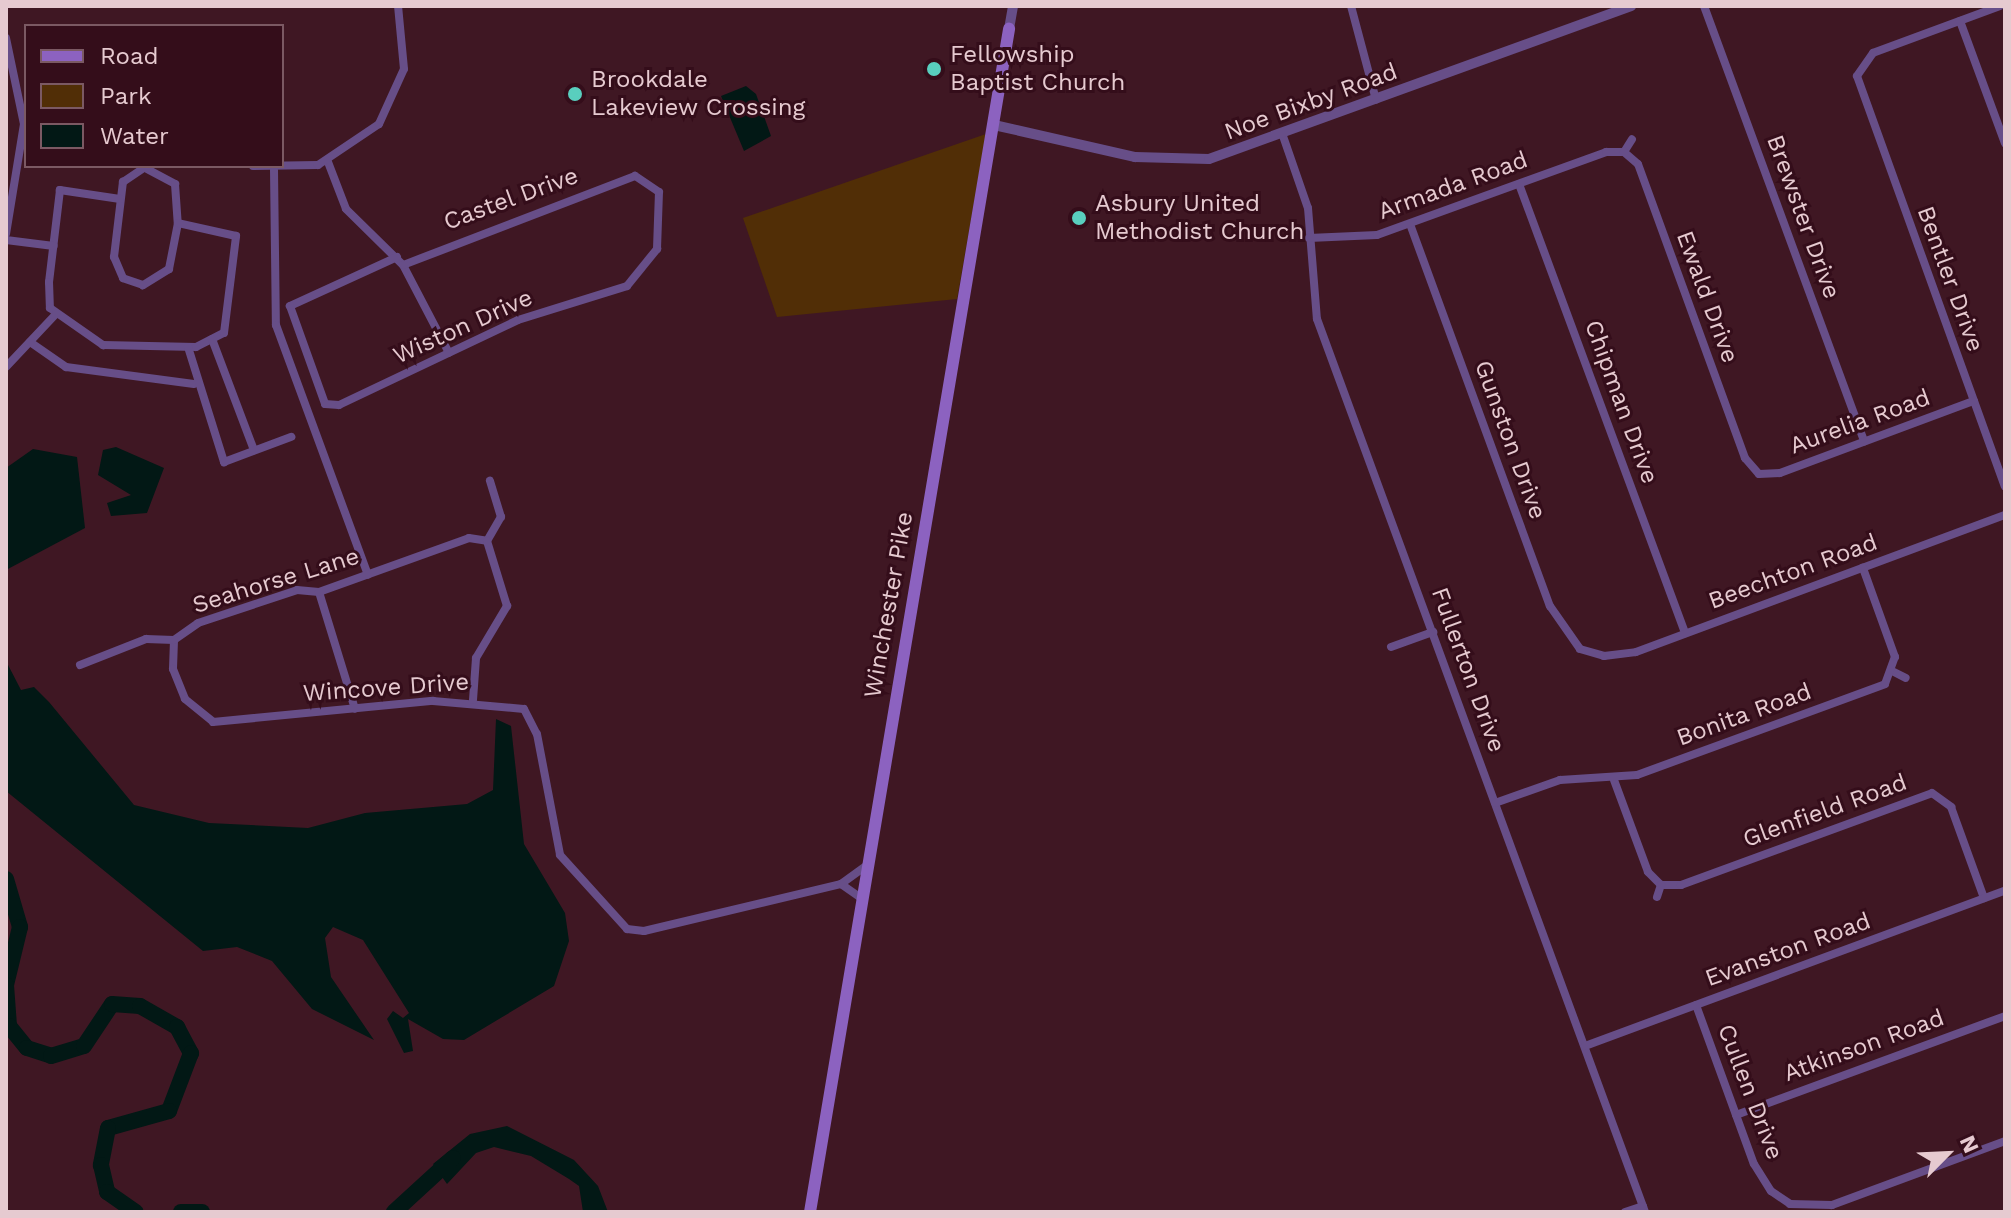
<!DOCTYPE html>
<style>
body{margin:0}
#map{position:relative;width:2011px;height:1218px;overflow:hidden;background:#3f1723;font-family:"Work Sans",sans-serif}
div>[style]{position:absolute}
.green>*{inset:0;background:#512e06}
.water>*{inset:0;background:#021815}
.river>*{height:16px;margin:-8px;padding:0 8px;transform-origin:8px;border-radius:8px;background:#021815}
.minor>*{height:8px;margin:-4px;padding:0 4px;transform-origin:4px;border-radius:4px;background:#674e88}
.tertiary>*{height:10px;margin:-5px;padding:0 5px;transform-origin:5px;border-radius:5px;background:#674e88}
.secondary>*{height:12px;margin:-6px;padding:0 6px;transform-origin:6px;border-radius:6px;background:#8c62c0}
.dots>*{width:22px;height:22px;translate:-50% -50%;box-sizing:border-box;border:4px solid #340d1a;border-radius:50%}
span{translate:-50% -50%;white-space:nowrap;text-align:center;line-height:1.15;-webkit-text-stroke:6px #340d1a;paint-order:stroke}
.poi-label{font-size:24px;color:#e6cad0}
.left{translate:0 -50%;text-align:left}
.street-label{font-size:24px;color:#e6cad0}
.frame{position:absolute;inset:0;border:8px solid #e6cad0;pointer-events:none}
.legend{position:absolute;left:24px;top:24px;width:260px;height:144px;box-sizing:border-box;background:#340d1a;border:2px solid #7b5963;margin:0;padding:10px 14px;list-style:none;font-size:24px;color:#e6cad0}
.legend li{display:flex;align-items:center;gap:16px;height:40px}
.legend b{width:40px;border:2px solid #7b5963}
.north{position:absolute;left:1907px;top:1114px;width:80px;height:80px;-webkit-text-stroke:6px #340d1a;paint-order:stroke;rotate:66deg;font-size:22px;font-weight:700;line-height:32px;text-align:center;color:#e6cad0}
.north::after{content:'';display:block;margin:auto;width:28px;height:36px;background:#e6cad0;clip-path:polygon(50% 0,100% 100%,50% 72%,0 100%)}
</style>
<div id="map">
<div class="green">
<i style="clip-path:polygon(986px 134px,957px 299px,777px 317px,743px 218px)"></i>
</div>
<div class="water">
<i style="clip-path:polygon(746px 86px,756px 94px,771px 136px,744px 151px,721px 96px)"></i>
<i style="clip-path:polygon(116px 447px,164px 468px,147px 513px,111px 516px,107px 503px,131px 495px,98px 475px,103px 450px)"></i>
<i style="clip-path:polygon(33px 449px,77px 457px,85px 528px,6px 570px,6px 468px)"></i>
<i style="clip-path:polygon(6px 661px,21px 690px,34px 687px,49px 702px,134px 805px,209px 823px,308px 828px,365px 813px,467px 804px,493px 790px,496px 719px,511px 726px,524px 844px,565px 913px,569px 941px,554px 986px,464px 1040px,443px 1039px,408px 1019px,413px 1051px,404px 1053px,387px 1019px,393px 1011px,403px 1018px,409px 1013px,363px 940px,333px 927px,325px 938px,331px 977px,374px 1040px,312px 1009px,272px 961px,237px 947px,203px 951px,6px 791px)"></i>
<i style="clip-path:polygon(507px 1126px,574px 1160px,598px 1186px,608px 1212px,583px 1212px,579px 1186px,569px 1179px,531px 1156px,494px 1147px,476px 1153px,447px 1184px,433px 1164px,470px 1134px)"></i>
</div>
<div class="river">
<i style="left:6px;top:879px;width:50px;rotate:73.7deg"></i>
<i style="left:20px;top:927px;width:60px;rotate:103.6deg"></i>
<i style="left:6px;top:985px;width:41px;rotate:85.8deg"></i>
<i style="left:9px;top:1026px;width:28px;rotate:51deg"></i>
<i style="left:27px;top:1048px;width:25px;rotate:18deg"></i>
<i style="left:51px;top:1056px;width:34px;rotate:-17deg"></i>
<i style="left:84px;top:1046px;width:50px;rotate:-56.3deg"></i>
<i style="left:112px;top:1004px;width:28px;rotate:4deg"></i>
<i style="left:140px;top:1006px;width:43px;rotate:29.6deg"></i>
<i style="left:177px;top:1027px;width:30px;rotate:62deg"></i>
<i style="left:191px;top:1053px;width:62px;rotate:110.8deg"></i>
<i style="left:169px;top:1111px;width:63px;rotate:164.4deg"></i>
<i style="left:108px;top:1128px;width:38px;rotate:101deg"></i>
<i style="left:101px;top:1165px;width:28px;rotate:77deg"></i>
<i style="left:107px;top:1192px;width:35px;rotate:35deg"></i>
<i style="left:181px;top:1212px;width:21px"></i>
<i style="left:394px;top:1212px;width:80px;rotate:-42.5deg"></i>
</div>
<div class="minor">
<i style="left:1351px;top:6px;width:97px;rotate:75.1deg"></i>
<i style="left:1704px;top:6px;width:464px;rotate:69.8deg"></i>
<i style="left:2000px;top:6px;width:135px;rotate:159.7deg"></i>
<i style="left:1873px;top:53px;width:28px;rotate:125deg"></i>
<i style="left:1857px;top:76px;width:436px;rotate:70.2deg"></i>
<i style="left:1960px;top:21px;width:130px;rotate:69.8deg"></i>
<i style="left:6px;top:38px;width:88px;rotate:78.2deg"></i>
<i style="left:24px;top:124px;width:111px;rotate:99.3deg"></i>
<i style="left:1283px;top:136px;width:76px;rotate:70.9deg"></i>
<i style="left:1308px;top:208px;width:111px;rotate:85.4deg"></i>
<i style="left:1317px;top:319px;width:951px;rotate:69.83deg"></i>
<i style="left:1624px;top:152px;width:15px;rotate:-58deg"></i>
<i style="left:328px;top:162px;width:50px;rotate:69deg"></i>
<i style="left:346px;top:209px;width:80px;rotate:44.5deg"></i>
<i style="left:403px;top:265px;width:99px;rotate:62.4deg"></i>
<i style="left:253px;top:166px;width:65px;rotate:-0.9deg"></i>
<i style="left:318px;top:165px;width:73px;rotate:-33.9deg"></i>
<i style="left:379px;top:124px;width:60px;rotate:-65.6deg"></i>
<i style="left:404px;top:69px;width:63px;rotate:-95.4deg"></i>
<i style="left:147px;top:169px;width:32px;rotate:28deg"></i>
<i style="left:175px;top:184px;width:39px;rotate:86deg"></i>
<i style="left:178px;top:223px;width:47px;rotate:101.1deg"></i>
<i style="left:169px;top:269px;width:31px;rotate:148deg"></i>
<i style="left:143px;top:285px;width:21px;rotate:-161deg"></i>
<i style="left:123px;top:278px;width:23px;rotate:-113deg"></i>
<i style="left:114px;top:257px;width:76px;rotate:-83.2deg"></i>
<i style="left:123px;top:182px;width:29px;rotate:-34deg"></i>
<i style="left:274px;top:170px;width:155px;rotate:89.3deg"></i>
<i style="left:276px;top:325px;width:266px;rotate:69.8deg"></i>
<i style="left:1519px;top:184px;width:479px;rotate:69.7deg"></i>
<i style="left:120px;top:199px;width:61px;rotate:-171.5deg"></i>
<i style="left:60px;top:190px;width:93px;rotate:96.8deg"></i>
<i style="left:49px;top:282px;width:26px;rotate:88deg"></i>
<i style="left:50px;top:308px;width:65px;rotate:34.9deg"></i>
<i style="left:103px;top:345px;width:93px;rotate:1.2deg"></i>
<i style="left:196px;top:347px;width:31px;rotate:-27deg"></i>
<i style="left:224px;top:333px;width:98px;rotate:-82.9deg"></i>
<i style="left:236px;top:236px;width:59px;rotate:-167.4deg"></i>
<i style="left:1410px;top:224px;width:407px;rotate:69.9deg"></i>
<i style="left:1550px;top:606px;width:52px;rotate:55.1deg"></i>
<i style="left:1580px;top:649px;width:25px;rotate:16deg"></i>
<i style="left:1604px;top:656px;width:32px;rotate:-7deg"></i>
<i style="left:1636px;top:652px;width:394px;rotate:-20.4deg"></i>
<i style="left:1309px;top:238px;width:68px;rotate:-2.5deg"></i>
<i style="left:1377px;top:235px;width:244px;rotate:-19.9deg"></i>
<i style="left:1606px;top:152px;width:18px"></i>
<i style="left:1624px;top:152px;width:18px;rotate:41deg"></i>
<i style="left:1638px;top:164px;width:313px;rotate:70deg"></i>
<i style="left:1745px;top:458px;width:21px;rotate:49deg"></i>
<i style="left:6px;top:240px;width:48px;rotate:7.1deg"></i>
<i style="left:397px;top:257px;width:118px;rotate:155.4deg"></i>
<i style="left:290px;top:306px;width:104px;rotate:70.3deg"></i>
<i style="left:325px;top:404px;width:14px;rotate:4deg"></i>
<i style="left:339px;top:405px;width:198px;rotate:-25.4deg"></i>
<i style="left:518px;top:320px;width:114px;rotate:-17.3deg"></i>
<i style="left:627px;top:286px;width:48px;rotate:-51deg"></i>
<i style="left:657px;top:249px;width:57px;rotate:-88deg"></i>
<i style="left:659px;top:192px;width:29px;rotate:-146deg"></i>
<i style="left:635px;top:176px;width:248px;rotate:159deg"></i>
<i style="left:212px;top:339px;width:119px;rotate:69.3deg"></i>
<i style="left:30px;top:342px;width:44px;rotate:34.8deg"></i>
<i style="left:66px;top:367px;width:129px;rotate:7.6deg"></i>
<i style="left:188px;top:347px;width:121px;rotate:72.6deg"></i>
<i style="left:224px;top:462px;width:72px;rotate:-20.5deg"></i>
<i style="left:6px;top:367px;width:73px;rotate:-46.7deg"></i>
<i style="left:1759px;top:474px;width:21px;rotate:-3deg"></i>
<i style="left:1780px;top:473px;width:207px;rotate:-20.4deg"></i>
<i style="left:487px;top:541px;width:28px;rotate:-60deg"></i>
<i style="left:501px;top:517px;width:38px;rotate:-107deg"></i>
<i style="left:319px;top:592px;width:122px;rotate:72.9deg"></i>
<i style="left:174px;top:640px;width:29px;rotate:92deg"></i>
<i style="left:173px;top:669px;width:32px;rotate:68deg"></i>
<i style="left:185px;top:699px;width:36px;rotate:39deg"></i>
<i style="left:213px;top:722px;width:221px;rotate:-5.5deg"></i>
<i style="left:433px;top:701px;width:91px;rotate:5deg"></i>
<i style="left:524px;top:709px;width:28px;rotate:63deg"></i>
<i style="left:537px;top:734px;width:123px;rotate:79.2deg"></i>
<i style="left:560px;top:855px;width:100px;rotate:47.8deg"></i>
<i style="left:627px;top:929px;width:17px;rotate:7deg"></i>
<i style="left:644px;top:931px;width:203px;rotate:-13.4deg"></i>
<i style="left:841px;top:884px;width:32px;rotate:-36deg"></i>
<i style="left:174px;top:640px;width:29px;rotate:-35deg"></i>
<i style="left:198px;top:623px;width:104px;rotate:-18.4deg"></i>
<i style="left:297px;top:590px;width:22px;rotate:5deg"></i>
<i style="left:319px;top:592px;width:159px;rotate:-19.8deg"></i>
<i style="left:469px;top:538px;width:18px;rotate:9deg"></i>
<i style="left:1391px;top:647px;width:45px;rotate:-19.7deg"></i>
<i style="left:80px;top:665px;width:71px;rotate:-21.5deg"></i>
<i style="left:146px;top:639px;width:28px;rotate:2deg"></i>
<i style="left:1894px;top:672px;width:13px;rotate:27deg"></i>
<i style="left:473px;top:700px;width:42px;rotate:-85.9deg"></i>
<i style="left:476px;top:658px;width:61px;rotate:-59.2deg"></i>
<i style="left:507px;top:606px;width:68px;rotate:-107.1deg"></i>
<i style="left:1614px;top:780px;width:98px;rotate:69.7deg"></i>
<i style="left:1648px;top:872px;width:18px;rotate:45deg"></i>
<i style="left:1661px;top:885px;width:20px"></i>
<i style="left:1681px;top:885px;width:267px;rotate:-20.1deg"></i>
<i style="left:1932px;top:793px;width:24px;rotate:36deg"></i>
<i style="left:1951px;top:807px;width:97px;rotate:70.1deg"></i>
<i style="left:1495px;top:803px;width:69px;rotate:-19.5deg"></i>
<i style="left:1560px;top:780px;width:77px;rotate:-3.7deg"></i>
<i style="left:1637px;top:775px;width:264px;rotate:-20.1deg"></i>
<i style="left:1885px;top:684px;width:29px;rotate:-70deg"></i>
<i style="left:1895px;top:657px;width:95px;rotate:-109.8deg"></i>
<i style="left:841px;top:884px;width:24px;rotate:35deg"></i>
<i style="left:1657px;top:897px;width:13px;rotate:-72deg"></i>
<i style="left:1696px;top:1005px;width:169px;rotate:70deg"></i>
<i style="left:1754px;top:1164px;width:32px;rotate:58deg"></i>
<i style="left:1771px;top:1191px;width:23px;rotate:34deg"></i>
<i style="left:1790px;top:1204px;width:42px;rotate:1.4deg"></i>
<i style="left:1832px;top:1205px;width:184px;rotate:-20.3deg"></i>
<i style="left:1585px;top:1046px;width:448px;rotate:-20.3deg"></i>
<i style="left:1736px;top:1115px;width:287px;rotate:-20.2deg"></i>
<i style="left:1625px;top:1212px;width:19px;rotate:-18deg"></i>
</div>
<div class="tertiary">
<i style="left:1009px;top:29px;width:23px;rotate:-80deg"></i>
<i style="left:994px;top:125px;width:145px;rotate:12.8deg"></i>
<i style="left:1135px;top:157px;width:74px;rotate:1.5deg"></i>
<i style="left:1209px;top:159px;width:449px;rotate:-19.9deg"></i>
</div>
<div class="secondary">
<i style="left:810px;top:1212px;width:1200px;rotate:-80.45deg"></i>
</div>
<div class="dots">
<i style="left:934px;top:69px;background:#59cebe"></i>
<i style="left:575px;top:94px;background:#59cebe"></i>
<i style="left:1079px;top:218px;background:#59cebe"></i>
</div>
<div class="poi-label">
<span class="left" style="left:950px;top:69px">Fellowship<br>Baptist Church</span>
<span class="left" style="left:591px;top:94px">Brookdale<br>Lakeview Crossing</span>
<span class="left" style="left:1095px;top:218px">Asbury United<br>Methodist Church</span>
</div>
<div class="street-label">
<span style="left:1311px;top:102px;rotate:-20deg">Noe Bixby Road</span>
<span style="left:1453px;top:186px;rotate:-20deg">Armada Road</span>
<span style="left:511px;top:199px;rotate:-20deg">Castel Drive</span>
<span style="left:1803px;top:217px;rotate:70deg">Brewster Drive</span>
<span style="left:1950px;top:279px;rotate:70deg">Bentler Drive</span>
<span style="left:1707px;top:297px;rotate:70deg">Ewald Drive</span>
<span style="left:463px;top:327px;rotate:-24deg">Wiston Drive</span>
<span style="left:1621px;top:402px;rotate:70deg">Chipman Drive</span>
<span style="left:1860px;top:422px;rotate:-20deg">Aurelia Road</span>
<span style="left:1510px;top:440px;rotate:70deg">Gunston Drive</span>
<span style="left:1793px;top:572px;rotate:-20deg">Beechton Road</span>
<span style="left:276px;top:581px;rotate:-17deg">Seahorse Lane</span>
<span style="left:889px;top:605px;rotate:-80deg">Winchester Pike</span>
<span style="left:1468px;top:670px;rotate:70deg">Fullerton Drive</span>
<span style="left:386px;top:688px;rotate:-4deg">Wincove Drive</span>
<span style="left:1744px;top:715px;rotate:-20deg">Bonita Road</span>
<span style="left:1825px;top:811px;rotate:-20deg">Glenfield Road</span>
<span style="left:1788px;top:950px;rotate:-20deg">Evanston Road</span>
<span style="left:1864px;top:1046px;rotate:-20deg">Atkinson Road</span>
<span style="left:1750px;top:1092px;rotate:69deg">Cullen Drive</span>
</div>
<div class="frame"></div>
<ul class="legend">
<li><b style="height:10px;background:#8c62c0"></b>Road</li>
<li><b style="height:22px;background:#512e06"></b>Park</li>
<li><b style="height:22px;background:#021815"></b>Water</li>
</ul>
<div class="north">N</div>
</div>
